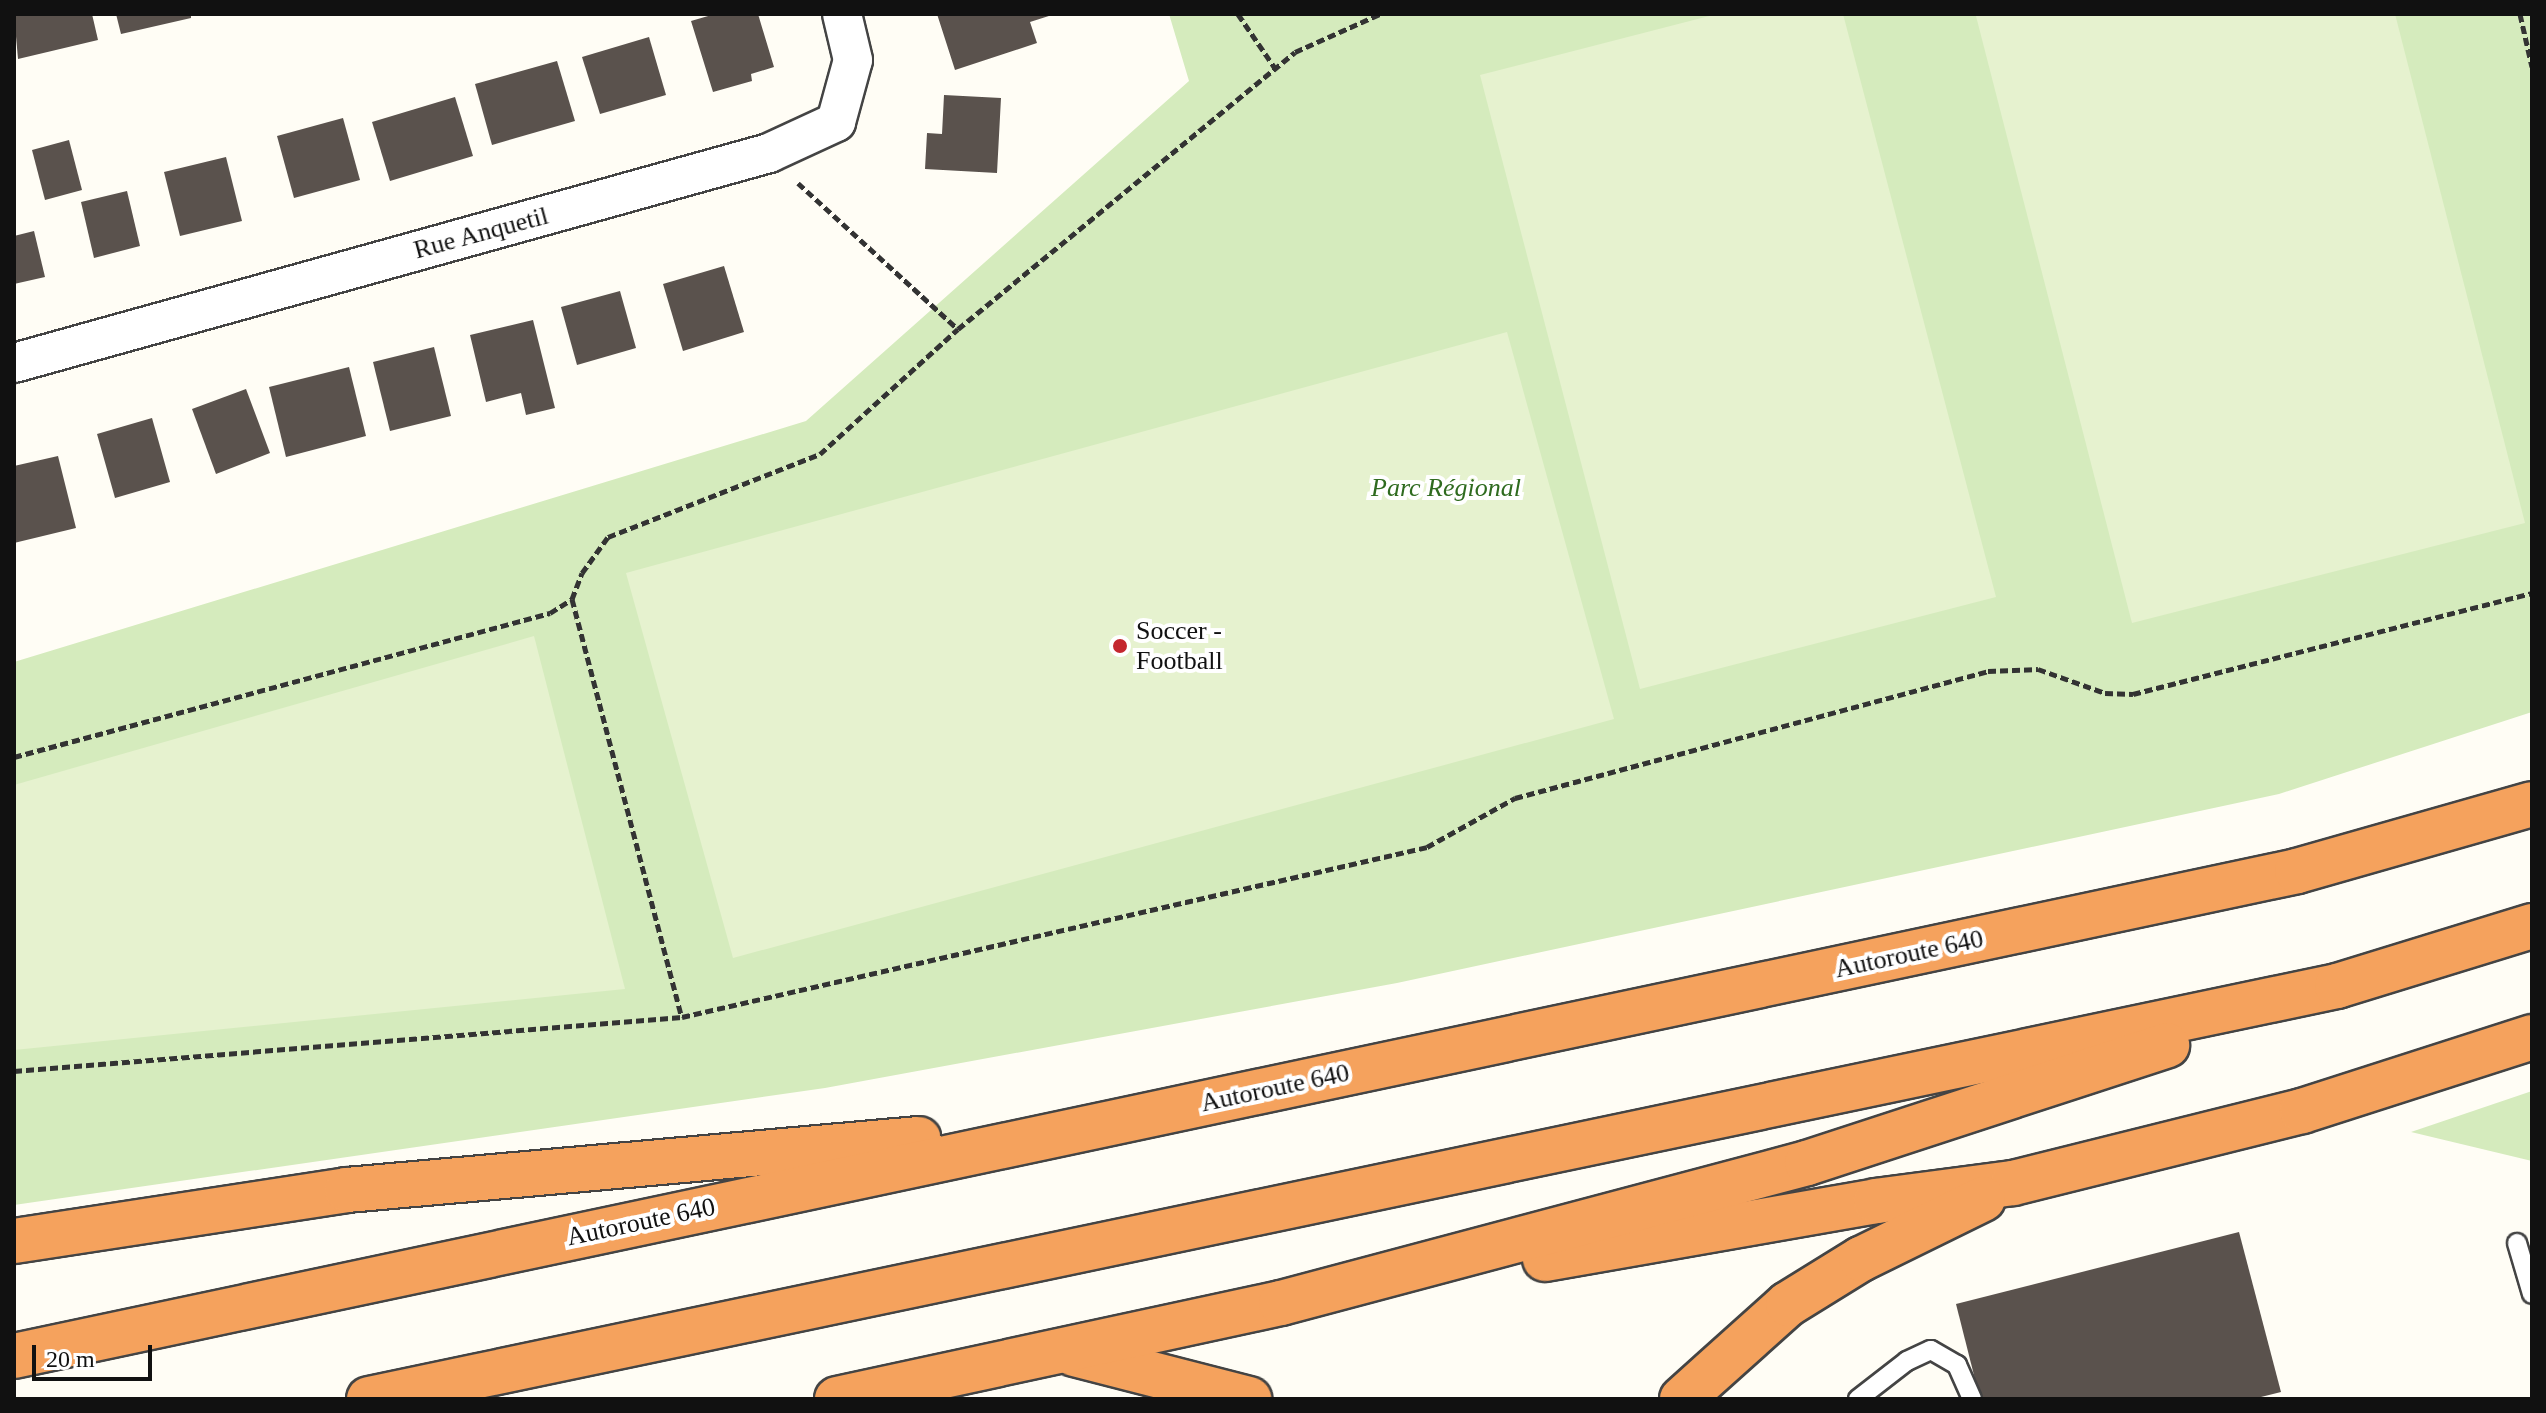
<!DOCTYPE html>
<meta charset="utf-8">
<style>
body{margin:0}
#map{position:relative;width:2546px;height:1413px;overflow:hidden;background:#fffdf5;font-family:Georgia,serif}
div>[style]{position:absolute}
.green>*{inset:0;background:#d5ebbd}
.pitch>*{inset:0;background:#e6f2cf}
.building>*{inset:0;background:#5a524d}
.path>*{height:5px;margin-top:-2.5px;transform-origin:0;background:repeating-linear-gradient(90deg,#333 0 8px,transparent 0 12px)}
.roads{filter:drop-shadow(2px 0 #444) drop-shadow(-2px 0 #444) drop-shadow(0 2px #444) drop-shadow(0 -2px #444)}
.lane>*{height:18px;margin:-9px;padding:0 9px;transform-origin:9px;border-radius:9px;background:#fff}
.street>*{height:38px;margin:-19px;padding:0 19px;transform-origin:19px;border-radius:19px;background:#fff}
.highway>*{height:44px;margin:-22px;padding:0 22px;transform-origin:22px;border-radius:22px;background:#f5a25d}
.dots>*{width:22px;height:22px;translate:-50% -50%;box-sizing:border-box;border:4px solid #fff;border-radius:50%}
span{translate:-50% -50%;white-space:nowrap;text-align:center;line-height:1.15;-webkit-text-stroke:8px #fff;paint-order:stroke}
.street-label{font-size:26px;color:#111}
.park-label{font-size:26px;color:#2f6b1f;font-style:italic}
.poi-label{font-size:26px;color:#111}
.left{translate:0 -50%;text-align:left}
.frame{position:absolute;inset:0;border:16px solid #111;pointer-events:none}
.scale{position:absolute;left:32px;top:1345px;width:120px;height:36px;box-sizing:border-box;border:4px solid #111;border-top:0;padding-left:10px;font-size:24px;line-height:28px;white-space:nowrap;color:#111;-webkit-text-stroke:6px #fff;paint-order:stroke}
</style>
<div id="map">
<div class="green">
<i style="clip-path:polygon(1169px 14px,2532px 14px,2532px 712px,2279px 794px,1397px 983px,825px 1088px,14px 1205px,14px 662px,806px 421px,1189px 81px)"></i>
<i style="clip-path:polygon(2532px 1091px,2532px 1161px,2411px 1132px)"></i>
</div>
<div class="pitch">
<i style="clip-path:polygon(1717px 14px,1843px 14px,1996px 597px,1640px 689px,1480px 75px)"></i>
<i style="clip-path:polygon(1984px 14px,2395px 14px,2525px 523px,2132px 623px,1976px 16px)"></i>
<i style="clip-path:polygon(1507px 332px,1614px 719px,733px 958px,626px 573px)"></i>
<i style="clip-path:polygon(534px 636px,625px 989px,14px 1050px,14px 785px)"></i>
</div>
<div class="building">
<i style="clip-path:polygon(14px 14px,92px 14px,98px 40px,18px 59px)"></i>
<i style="clip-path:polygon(116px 14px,191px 14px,191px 18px,121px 34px)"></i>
<i style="clip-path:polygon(715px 14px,758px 14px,774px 67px,751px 74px,752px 81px,713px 92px,691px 21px)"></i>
<i style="clip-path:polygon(937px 14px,1052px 14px,1052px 15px,1030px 22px,1037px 43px,955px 70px)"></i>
<i style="clip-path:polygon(649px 37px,666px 95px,600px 114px,582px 57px)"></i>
<i style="clip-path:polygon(557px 61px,575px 121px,492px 145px,475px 84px)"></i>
<i style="clip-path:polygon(944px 95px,1001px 98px,997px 173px,925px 169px,927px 133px,942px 134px)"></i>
<i style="clip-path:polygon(455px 97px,473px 156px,390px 181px,372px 122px)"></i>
<i style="clip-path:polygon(343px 118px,360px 180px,294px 198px,277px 136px)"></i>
<i style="clip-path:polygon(69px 140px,82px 190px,45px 200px,32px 150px)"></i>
<i style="clip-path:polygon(226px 157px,242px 221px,180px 236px,164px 172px)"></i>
<i style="clip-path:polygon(127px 191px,140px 246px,94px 258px,81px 202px)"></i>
<i style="clip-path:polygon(34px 231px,45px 277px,14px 284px,14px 236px)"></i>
<i style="clip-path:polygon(724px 266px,744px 332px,683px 351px,663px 284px)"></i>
<i style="clip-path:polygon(620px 291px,636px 348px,577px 365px,561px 307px)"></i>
<i style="clip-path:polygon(533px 320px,555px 408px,526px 415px,521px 393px,486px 402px,470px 335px)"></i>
<i style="clip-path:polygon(434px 347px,451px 416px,390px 431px,373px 362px)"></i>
<i style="clip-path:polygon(349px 367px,366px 436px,286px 457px,269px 387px)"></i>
<i style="clip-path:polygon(246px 389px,270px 453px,216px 474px,192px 409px)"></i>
<i style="clip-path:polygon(152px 418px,170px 482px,115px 498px,97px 434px)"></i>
<i style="clip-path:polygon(58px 456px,76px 528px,14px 543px,14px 466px)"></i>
<i style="clip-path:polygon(2239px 1232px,2281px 1392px,2253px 1399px,1980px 1399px,1956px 1304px)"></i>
</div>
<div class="path">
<i style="left:1238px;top:14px;width:65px;rotate:55.6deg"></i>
<i style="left:2520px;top:14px;width:54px;rotate:77.2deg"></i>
<i style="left:798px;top:183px;width:217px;rotate:42.4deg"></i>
<i style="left:572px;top:599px;width:432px;rotate:75.3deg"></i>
<i style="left:14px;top:757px;width:555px;rotate:-15.04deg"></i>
<i style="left:550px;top:613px;width:26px;rotate:-32deg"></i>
<i style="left:572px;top:599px;width:28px;rotate:-69deg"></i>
<i style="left:582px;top:573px;width:44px;rotate:-54.2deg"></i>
<i style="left:608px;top:537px;width:228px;rotate:-21.4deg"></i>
<i style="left:820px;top:454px;width:186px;rotate:-42.2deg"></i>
<i style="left:958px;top:329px;width:436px;rotate:-39.4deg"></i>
<i style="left:1295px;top:52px;width:93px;rotate:-24.1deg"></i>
<i style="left:14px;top:1071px;width:670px;rotate:-4.62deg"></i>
<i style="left:682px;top:1017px;width:764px;rotate:-12.85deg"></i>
<i style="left:1427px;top:847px;width:101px;rotate:-29.1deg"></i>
<i style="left:1515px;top:798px;width:490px;rotate:-15deg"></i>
<i style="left:1988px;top:671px;width:50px;rotate:-2.3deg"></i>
<i style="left:2038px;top:669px;width:71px;rotate:19.7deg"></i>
<i style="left:2105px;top:693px;width:28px;rotate:2deg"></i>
<i style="left:2133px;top:694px;width:412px;rotate:-14.2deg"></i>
</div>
<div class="roads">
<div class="lane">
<i style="left:2517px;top:1243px;width:53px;rotate:73.6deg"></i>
<i style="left:1858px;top:1399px;width:62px;rotate:-37.8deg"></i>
<i style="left:1907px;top:1361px;width:26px;rotate:-25deg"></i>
<i style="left:1931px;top:1350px;width:30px;rotate:30deg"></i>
<i style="left:1957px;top:1365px;width:37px;rotate:66deg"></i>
</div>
<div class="street">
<i style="left:14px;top:363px;width:784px;rotate:-15.54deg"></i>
<i style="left:769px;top:153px;width:74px;rotate:-24.8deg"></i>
<i style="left:836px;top:122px;width:64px;rotate:-74.7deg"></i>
<i style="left:853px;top:60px;width:47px;rotate:-103.4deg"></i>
</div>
<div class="highway">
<i style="left:14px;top:1241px;width:337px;rotate:-8.7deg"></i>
<i style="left:347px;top:1190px;width:574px;rotate:-5.1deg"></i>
<i style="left:1545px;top:1259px;width:336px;rotate:-9.9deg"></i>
<i style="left:1876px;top:1201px;width:138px;rotate:-7.5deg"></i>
<i style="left:2013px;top:1183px;width:298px;rotate:-14deg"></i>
<i style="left:2302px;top:1111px;width:242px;rotate:-17.8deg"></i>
<i style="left:1074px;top:1354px;width:181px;rotate:14.4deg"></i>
<i style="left:14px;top:1356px;width:2334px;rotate:-11.99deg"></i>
<i style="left:2297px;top:871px;width:244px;rotate:-15.9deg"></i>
<i style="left:369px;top:1399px;width:2011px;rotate:-11.85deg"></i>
<i style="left:2337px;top:986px;width:204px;rotate:-17.1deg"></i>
<i style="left:837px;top:1399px;width:454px;rotate:-12.2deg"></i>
<i style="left:1281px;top:1303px;width:544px;rotate:-14.9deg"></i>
<i style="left:1807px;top:1163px;width:379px;rotate:-18.1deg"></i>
<i style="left:1682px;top:1399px;width:142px;rotate:-41.9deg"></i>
<i style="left:1788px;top:1304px;width:86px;rotate:-31.7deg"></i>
<i style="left:1861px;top:1259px;width:136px;rotate:-26.2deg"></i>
</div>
</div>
<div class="dots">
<i style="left:1120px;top:646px;background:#c4262e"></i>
</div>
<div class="street-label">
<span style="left:481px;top:233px;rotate:-15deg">Rue Anquetil</span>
<span style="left:1909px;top:954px;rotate:-12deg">Autoroute 640</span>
<span style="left:1275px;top:1088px;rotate:-12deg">Autoroute 640</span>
<span style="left:641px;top:1222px;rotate:-12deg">Autoroute 640</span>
</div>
<div class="park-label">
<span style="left:1446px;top:488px">Parc Régional</span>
</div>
<div class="poi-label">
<span class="left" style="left:1136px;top:646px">Soccer -<br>Football</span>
</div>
<div class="frame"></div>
<div class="scale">20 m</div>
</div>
